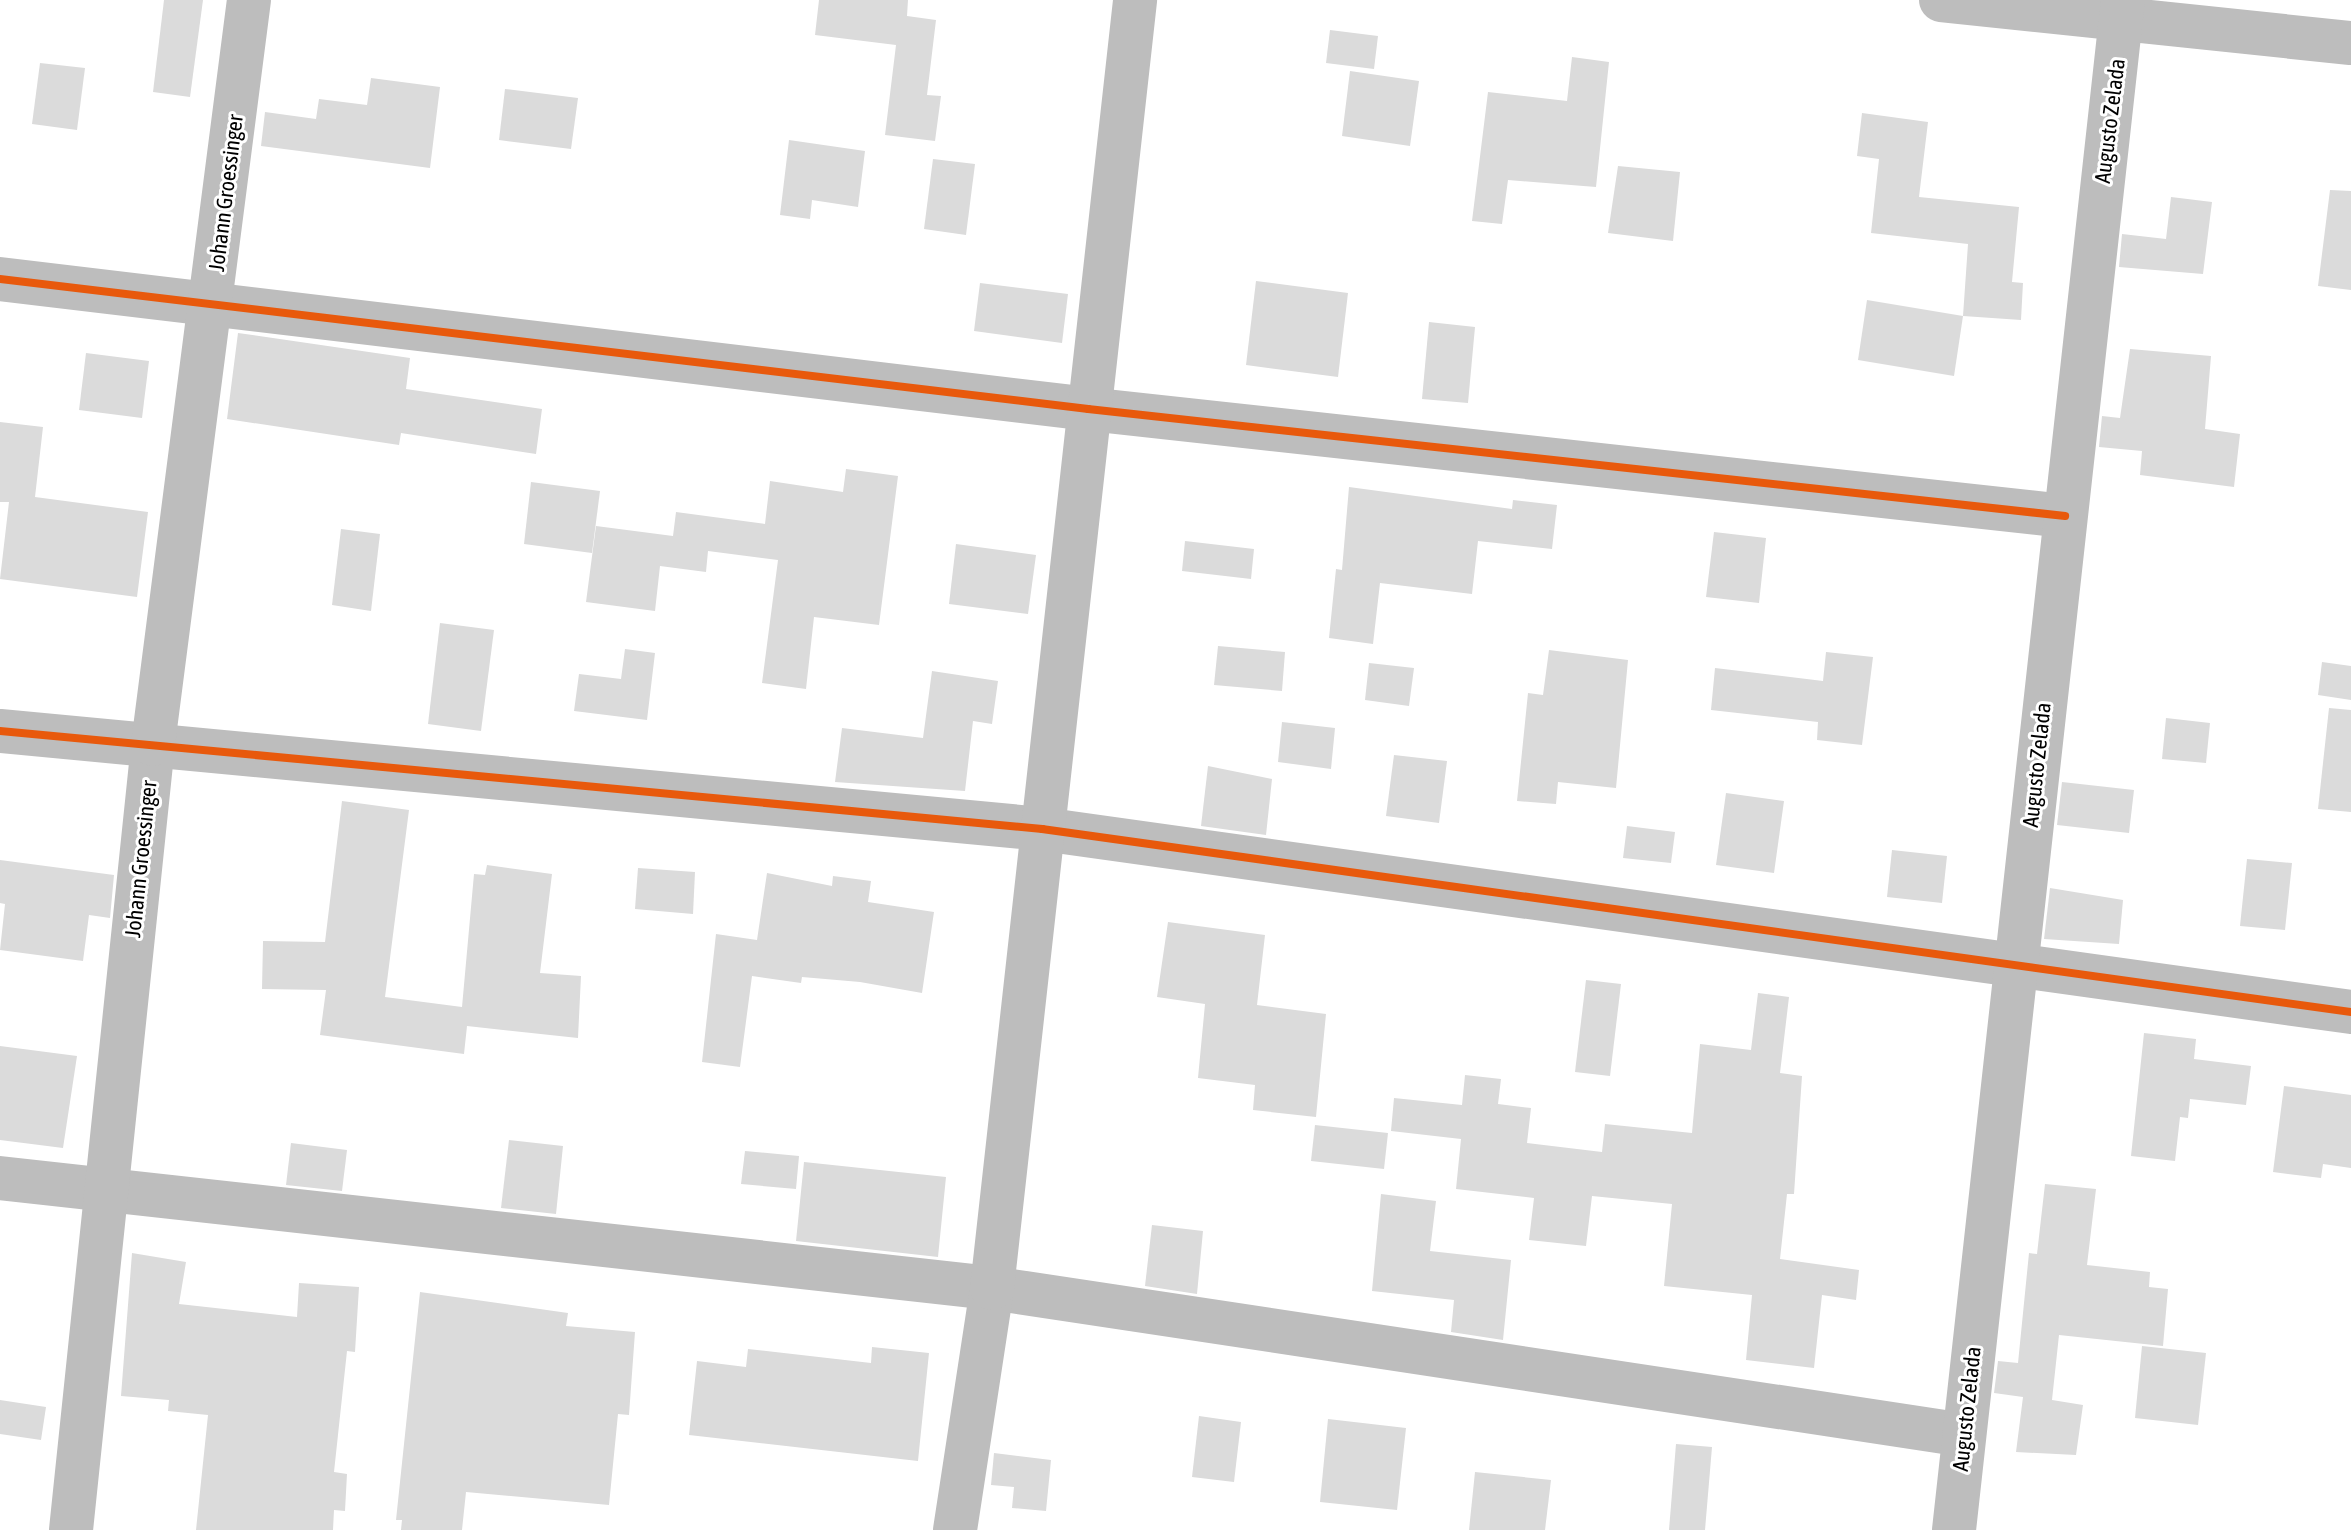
<!DOCTYPE html>
<style>
body{margin:0}
#map{position:relative;width:2351px;height:1530px;overflow:hidden;background:#fff;font-family:"Asap Condensed",sans-serif}
div>[style]{position:absolute}
.building>*{inset:0;background:#dbdbdb}
.minor>*{height:44px;margin:-22px;padding:0 22px;transform-origin:22px;border-radius:22px;background:#bdbdbd}
.cycleway>*{height:8px;margin:-4px;padding:0 4px;transform-origin:4px;border-radius:4px;background:#e8590c}
span{translate:-50% -50%;white-space:nowrap;text-align:center;line-height:1.15;-webkit-text-stroke:6px #fff;paint-order:stroke}
.street-label{font-size:22px;color:#000}
</style>
<div id="map">
<div class="building">
<i style="clip-path:polygon(164px 0,203px 0,190px 97px,153px 92px)"></i>
<i style="clip-path:polygon(819px 0,908px 0,907px 16px,936px 20px,927px 95px,941px 96px,935px 141px,885px 135px,896px 45px,815px 35px)"></i>
<i style="clip-path:polygon(1330px 30px,1378px 36px,1374px 69px,1326px 63px)"></i>
<i style="clip-path:polygon(1572px 57px,1609px 62px,1596px 187px,1508px 180px,1502px 224px,1472px 221px,1488px 92px,1567px 101px)"></i>
<i style="clip-path:polygon(40px 63px,85px 68px,77px 130px,32px 124px)"></i>
<i style="clip-path:polygon(1350px 71px,1419px 81px,1410px 146px,1342px 136px)"></i>
<i style="clip-path:polygon(371px 78px,440px 87px,430px 168px,261px 146px,265px 112px,316px 119px,319px 99px,367px 105px)"></i>
<i style="clip-path:polygon(505px 89px,578px 98px,571px 149px,499px 140px)"></i>
<i style="clip-path:polygon(1862px 113px,1928px 122px,1919px 197px,2019px 207px,2012px 282px,2023px 283px,2021px 320px,1963px 316px,1968px 244px,1871px 233px,1879px 159px,1857px 156px)"></i>
<i style="clip-path:polygon(789px 140px,865px 151px,858px 207px,812px 200px,810px 219px,780px 215px)"></i>
<i style="clip-path:polygon(933px 159px,975px 164px,966px 235px,924px 229px)"></i>
<i style="clip-path:polygon(1618px 166px,1680px 172px,1673px 241px,1608px 233px)"></i>
<i style="clip-path:polygon(2330px 190px,2351px 191px,2351px 290px,2318px 286px)"></i>
<i style="clip-path:polygon(2171px 197px,2212px 202px,2203px 274px,2119px 267px,2122px 234px,2166px 239px)"></i>
<i style="clip-path:polygon(1256px 281px,1348px 293px,1338px 377px,1246px 365px)"></i>
<i style="clip-path:polygon(980px 283px,1068px 294px,1062px 343px,974px 331px)"></i>
<i style="clip-path:polygon(1867px 300px,1963px 316px,1954px 376px,1858px 360px)"></i>
<i style="clip-path:polygon(1429px 322px,1475px 327px,1468px 403px,1422px 399px)"></i>
<i style="clip-path:polygon(238px 333px,410px 358px,406px 389px,542px 409px,536px 454px,401px 433px,399px 445px,227px 419px)"></i>
<i style="clip-path:polygon(2130px 349px,2211px 356px,2205px 429px,2240px 434px,2234px 487px,2140px 475px,2142px 451px,2099px 447px,2102px 416px,2120px 418px)"></i>
<i style="clip-path:polygon(86px 353px,149px 361px,142px 418px,79px 410px)"></i>
<i style="clip-path:polygon(0 422px,43px 427px,35px 497px,148px 512px,137px 597px,0 579px,9px 502px,0 502px)"></i>
<i style="clip-path:polygon(846px 469px,898px 476px,879px 625px,814px 617px,806px 689px,762px 683px,778px 560px,708px 551px,706px 572px,660px 566px,655px 611px,586px 602px,596px 526px,673px 536px,676px 512px,765px 524px,770px 481px,843px 492px)"></i>
<i style="clip-path:polygon(531px 482px,600px 491px,592px 553px,524px 544px)"></i>
<i style="clip-path:polygon(1349px 487px,1512px 509px,1513px 500px,1557px 505px,1552px 549px,1478px 541px,1472px 594px,1380px 583px,1373px 644px,1329px 638px,1336px 569px,1342px 570px)"></i>
<i style="clip-path:polygon(341px 529px,380px 534px,371px 611px,332px 605px)"></i>
<i style="clip-path:polygon(1714px 532px,1766px 538px,1759px 603px,1706px 597px)"></i>
<i style="clip-path:polygon(1185px 541px,1254px 549px,1251px 579px,1182px 571px)"></i>
<i style="clip-path:polygon(956px 544px,1036px 555px,1028px 614px,949px 604px)"></i>
<i style="clip-path:polygon(440px 623px,494px 630px,481px 731px,428px 724px)"></i>
<i style="clip-path:polygon(1218px 646px,1285px 652px,1282px 691px,1214px 685px)"></i>
<i style="clip-path:polygon(625px 649px,655px 653px,647px 720px,574px 711px,579px 674px,621px 679px)"></i>
<i style="clip-path:polygon(1549px 650px,1628px 660px,1616px 788px,1558px 782px,1556px 804px,1517px 801px,1528px 693px,1543px 695px)"></i>
<i style="clip-path:polygon(1826px 652px,1873px 657px,1862px 745px,1817px 740px,1818px 722px,1711px 710px,1715px 668px,1823px 681px)"></i>
<i style="clip-path:polygon(2322px 662px,2351px 666px,2351px 700px,2318px 695px)"></i>
<i style="clip-path:polygon(1369px 663px,1414px 668px,1409px 706px,1365px 700px)"></i>
<i style="clip-path:polygon(932px 671px,998px 681px,992px 724px,973px 721px,965px 791px,835px 782px,842px 728px,923px 738px)"></i>
<i style="clip-path:polygon(2329px 708px,2351px 710px,2351px 812px,2318px 809px)"></i>
<i style="clip-path:polygon(2166px 718px,2210px 723px,2206px 763px,2162px 759px)"></i>
<i style="clip-path:polygon(1282px 722px,1335px 728px,1331px 769px,1278px 762px)"></i>
<i style="clip-path:polygon(1394px 755px,1447px 761px,1439px 823px,1386px 816px)"></i>
<i style="clip-path:polygon(1208px 766px,1272px 779px,1266px 835px,1201px 826px)"></i>
<i style="clip-path:polygon(2062px 782px,2134px 790px,2129px 833px,2057px 825px)"></i>
<i style="clip-path:polygon(1726px 793px,1784px 801px,1774px 873px,1716px 865px)"></i>
<i style="clip-path:polygon(342px 801px,409px 810px,385px 997px,462px 1007px,474px 874px,485px 875px,487px 865px,552px 874px,540px 973px,581px 976px,578px 1038px,467px 1026px,464px 1054px,320px 1035px,326px 990px,262px 989px,263px 941px,325px 942px)"></i>
<i style="clip-path:polygon(1627px 826px,1675px 832px,1671px 863px,1623px 858px)"></i>
<i style="clip-path:polygon(1892px 850px,1947px 856px,1942px 903px,1887px 897px)"></i>
<i style="clip-path:polygon(2247px 859px,2292px 863px,2285px 930px,2240px 926px)"></i>
<i style="clip-path:polygon(0 860px,114px 875px,110px 918px,89px 915px,83px 961px,0 950px,5px 904px,0 903px)"></i>
<i style="clip-path:polygon(638px 868px,695px 872px,693px 914px,635px 909px)"></i>
<i style="clip-path:polygon(767px 873px,832px 886px,833px 876px,871px 881px,868px 902px,934px 912px,922px 993px,860px 982px,802px 977px,801px 983px,752px 976px,740px 1067px,702px 1062px,716px 934px,757px 940px)"></i>
<i style="clip-path:polygon(2050px 888px,2123px 900px,2119px 944px,2044px 939px)"></i>
<i style="clip-path:polygon(1168px 922px,1265px 935px,1257px 1005px,1326px 1014px,1316px 1117px,1253px 1110px,1255px 1085px,1198px 1078px,1205px 1004px,1157px 997px)"></i>
<i style="clip-path:polygon(1586px 980px,1621px 984px,1610px 1076px,1575px 1072px)"></i>
<i style="clip-path:polygon(1758px 993px,1789px 997px,1780px 1073px,1802px 1076px,1794px 1194px,1787px 1194px,1780px 1259px,1859px 1270px,1856px 1300px,1822px 1295px,1814px 1368px,1746px 1360px,1752px 1295px,1664px 1286px,1672px 1204px,1592px 1196px,1586px 1246px,1529px 1240px,1534px 1198px,1456px 1189px,1461px 1139px,1391px 1131px,1394px 1098px,1462px 1105px,1465px 1075px,1501px 1079px,1498px 1104px,1531px 1108px,1527px 1143px,1602px 1152px,1605px 1124px,1692px 1133px,1700px 1044px,1751px 1050px)"></i>
<i style="clip-path:polygon(2144px 1033px,2196px 1039px,2194px 1059px,2251px 1066px,2246px 1105px,2190px 1099px,2188px 1118px,2180px 1117px,2175px 1161px,2131px 1156px)"></i>
<i style="clip-path:polygon(0 1046px,77px 1056px,63px 1148px,0 1140px)"></i>
<i style="clip-path:polygon(2284px 1086px,2351px 1095px,2351px 1168px,2323px 1164px,2321px 1178px,2273px 1172px)"></i>
<i style="clip-path:polygon(1315px 1125px,1388px 1133px,1384px 1169px,1311px 1161px)"></i>
<i style="clip-path:polygon(509px 1140px,563px 1146px,556px 1214px,501px 1208px)"></i>
<i style="clip-path:polygon(291px 1143px,347px 1150px,342px 1191px,286px 1185px)"></i>
<i style="clip-path:polygon(745px 1151px,799px 1156px,796px 1189px,741px 1184px)"></i>
<i style="clip-path:polygon(804px 1162px,946px 1177px,938px 1257px,796px 1241px)"></i>
<i style="clip-path:polygon(2045px 1184px,2096px 1189px,2087px 1265px,2150px 1272px,2149px 1287px,2168px 1289px,2163px 1346px,2059px 1335px,2052px 1400px,2083px 1405px,2076px 1455px,2016px 1452px,2023px 1397px,1994px 1393px,1998px 1361px,2018px 1363px,2029px 1253px,2037px 1254px)"></i>
<i style="clip-path:polygon(1381px 1194px,1436px 1201px,1430px 1251px,1511px 1260px,1503px 1340px,1451px 1332px,1454px 1300px,1372px 1291px)"></i>
<i style="clip-path:polygon(1152px 1225px,1203px 1231px,1197px 1294px,1145px 1286px)"></i>
<i style="clip-path:polygon(132px 1253px,186px 1262px,179px 1304px,297px 1317px,299px 1283px,359px 1287px,355px 1352px,347px 1351px,334px 1472px,347px 1474px,345px 1511px,334px 1510px,333px 1530px,196px 1530px,208px 1415px,168px 1411px,169px 1400px,121px 1396px)"></i>
<i style="clip-path:polygon(420px 1292px,568px 1313px,566px 1326px,635px 1332px,629px 1415px,618px 1414px,609px 1505px,466px 1492px,462px 1530px,401px 1530px,402px 1520px,396px 1520px)"></i>
<i style="clip-path:polygon(2142px 1346px,2206px 1353px,2198px 1425px,2135px 1418px)"></i>
<i style="clip-path:polygon(872px 1347px,929px 1353px,918px 1461px,689px 1435px,697px 1361px,746px 1367px,748px 1349px,871px 1363px)"></i>
<i style="clip-path:polygon(0 1400px,46px 1407px,41px 1440px,0 1434px)"></i>
<i style="clip-path:polygon(1199px 1416px,1241px 1422px,1234px 1482px,1192px 1477px)"></i>
<i style="clip-path:polygon(1328px 1419px,1406px 1428px,1397px 1510px,1320px 1502px)"></i>
<i style="clip-path:polygon(1676px 1444px,1712px 1447px,1705px 1530px,1669px 1530px)"></i>
<i style="clip-path:polygon(994px 1453px,1051px 1460px,1046px 1511px,1012px 1508px,1014px 1487px,991px 1485px)"></i>
<i style="clip-path:polygon(1475px 1472px,1551px 1480px,1545px 1530px,1469px 1530px)"></i>
</div>
<div class="minor">
<i style="left:1941px;top:0;width:412px;rotate:6deg"></i>
<i style="left:0;top:279px;width:1096px;rotate:6.81deg"></i>
<i style="left:1088px;top:409px;width:983px;rotate:6.25deg"></i>
<i style="left:0;top:731px;width:1047px;rotate:5.37deg"></i>
<i style="left:1042px;top:829px;width:1322px;rotate:7.96deg"></i>
<i style="left:0;top:1178px;width:998px;rotate:6.33deg"></i>
<i style="left:992px;top:1288px;width:983px;rotate:8.6deg"></i>
<i style="left:71px;top:1530px;width:790px;rotate:-84.04deg"></i>
<i style="left:153px;top:744px;width:750px;rotate:-82.65deg"></i>
<i style="left:955px;top:1530px;width:245px;rotate:-81.3deg"></i>
<i style="left:992px;top:1288px;width:1296px;rotate:-83.66deg"></i>
<i style="left:1954px;top:1530px;width:1539px;rotate:-83.7deg"></i>
</div>
<div class="cycleway">
<i style="left:0;top:279px;width:1096px;rotate:6.81deg"></i>
<i style="left:1088px;top:409px;width:983px;rotate:6.25deg"></i>
<i style="left:0;top:731px;width:1047px;rotate:5.37deg"></i>
<i style="left:1042px;top:829px;width:1322px;rotate:7.96deg"></i>
</div>
<div class="street-label">
<span style="left:2110px;top:121px;rotate:-83deg">Augusto Zelada</span>
<span style="left:226px;top:193px;rotate:-83deg">Johann Groessinger</span>
<span style="left:2037px;top:765px;rotate:-84deg">Augusto Zelada</span>
<span style="left:141px;top:859px;rotate:-84deg">Johann Groessinger</span>
<span style="left:1967px;top:1409px;rotate:-84deg">Augusto Zelada</span>
</div>
</div>
